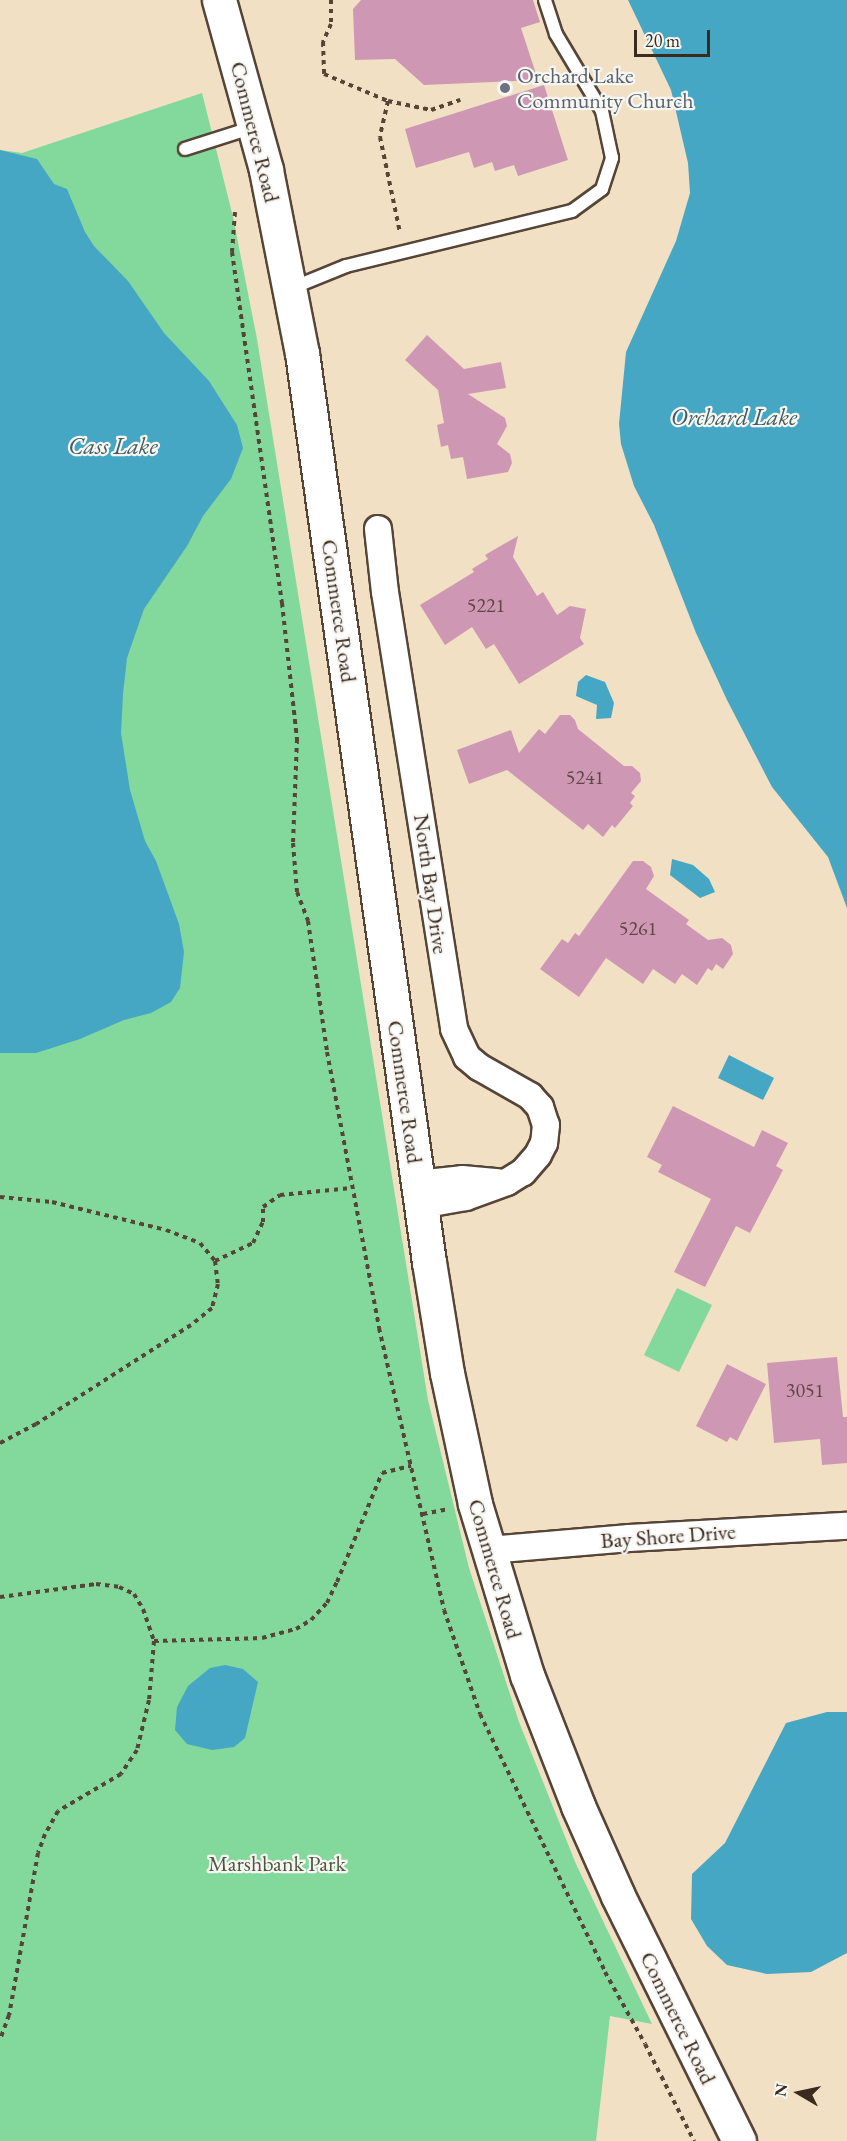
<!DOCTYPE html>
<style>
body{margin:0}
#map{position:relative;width:847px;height:2141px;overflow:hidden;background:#f1e0c3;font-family:"EB Garamond",serif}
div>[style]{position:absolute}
.green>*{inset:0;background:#83d89b}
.water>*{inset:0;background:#45a7c4}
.building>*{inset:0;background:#ce98b4}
.path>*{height:4px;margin-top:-2px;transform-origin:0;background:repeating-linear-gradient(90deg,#564537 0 4.5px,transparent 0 9px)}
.roads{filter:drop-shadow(2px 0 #564537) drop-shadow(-2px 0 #564537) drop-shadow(0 2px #564537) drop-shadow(0 -2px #564537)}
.service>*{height:12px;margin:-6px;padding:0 6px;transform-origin:6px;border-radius:6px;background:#fff}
.minor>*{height:26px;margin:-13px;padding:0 13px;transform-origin:13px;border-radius:13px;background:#fff}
.secondary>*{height:33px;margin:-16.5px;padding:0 16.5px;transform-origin:16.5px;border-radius:16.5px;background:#fff}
.dots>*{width:16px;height:16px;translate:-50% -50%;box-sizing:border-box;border:3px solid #f6f6f2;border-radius:50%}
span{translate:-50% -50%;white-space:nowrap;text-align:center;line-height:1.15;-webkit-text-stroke:4.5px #f6f6f2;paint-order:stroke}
.number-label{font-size:20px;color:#604644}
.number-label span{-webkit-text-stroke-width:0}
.worship-label{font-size:22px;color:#5b616d}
.left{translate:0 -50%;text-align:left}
.street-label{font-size:22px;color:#3b2a1e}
.park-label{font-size:22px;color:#4d563d}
.water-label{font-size:24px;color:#3f5c60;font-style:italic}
.north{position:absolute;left:769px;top:2063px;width:60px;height:60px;-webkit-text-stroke:4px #f6f6f2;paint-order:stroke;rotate:279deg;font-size:16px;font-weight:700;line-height:24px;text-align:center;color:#3b2a1e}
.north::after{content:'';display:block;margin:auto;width:21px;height:27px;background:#3b2a1e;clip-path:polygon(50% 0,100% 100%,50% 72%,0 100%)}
.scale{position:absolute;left:634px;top:30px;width:76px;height:27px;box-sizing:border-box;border:3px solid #3b2a1e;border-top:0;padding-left:8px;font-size:18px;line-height:21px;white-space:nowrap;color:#3b2a1e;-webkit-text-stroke:4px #f6f6f2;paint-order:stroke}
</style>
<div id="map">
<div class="green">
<i style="clip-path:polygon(202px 93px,233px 217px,257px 339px,428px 1400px,469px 1568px,519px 1722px,576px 1864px,652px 2024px,610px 2016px,596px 2141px,0 2141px,0 150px,22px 153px)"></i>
<i style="clip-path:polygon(677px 1288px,712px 1305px,679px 1372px,644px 1355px)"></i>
</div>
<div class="water">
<i style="clip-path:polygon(628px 0,847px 0,847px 908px,828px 857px,772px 787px,727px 700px,696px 633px,654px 525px,634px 486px,621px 444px,619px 424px,626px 352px,676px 241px,690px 193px,688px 163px,671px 90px)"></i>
<i style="clip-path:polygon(0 150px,37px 159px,54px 184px,67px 189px,85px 232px,94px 246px,128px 281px,164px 333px,209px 381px,237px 425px,243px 448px,231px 479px,203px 516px,187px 546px,144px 609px,127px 658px,123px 694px,121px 733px,130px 790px,145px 841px,156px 861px,179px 924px,184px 952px,180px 988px,171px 1002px,151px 1013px,124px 1020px,80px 1039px,36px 1053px,0 1053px)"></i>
<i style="clip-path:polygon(586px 675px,605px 682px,614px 703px,611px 718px,596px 719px,597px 705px,576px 696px,578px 682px)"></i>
<i style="clip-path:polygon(672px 859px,693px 865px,709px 879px,715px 892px,700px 898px,670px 875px)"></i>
<i style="clip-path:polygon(729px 1055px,774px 1078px,763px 1100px,718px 1078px)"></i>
<i style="clip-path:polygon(225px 1665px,243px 1669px,258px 1682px,245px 1738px,234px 1747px,212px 1750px,187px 1744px,175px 1730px,177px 1707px,188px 1686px,210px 1668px)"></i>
<i style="clip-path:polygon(827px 1712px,847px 1712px,847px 1953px,811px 1972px,767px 1974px,727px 1965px,707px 1946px,691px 1919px,692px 1874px,725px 1843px,786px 1723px)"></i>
</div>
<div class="building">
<i style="clip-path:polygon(361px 0,533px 0,540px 22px,521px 28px,538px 80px,424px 85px,395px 59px,355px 60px,353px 9px)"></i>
<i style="clip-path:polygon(544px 85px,568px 160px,518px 176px,514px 165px,495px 171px,492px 162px,474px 168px,469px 152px,416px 168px,405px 129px)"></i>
<i style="clip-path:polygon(427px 335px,464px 369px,501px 362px,506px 388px,468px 394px,505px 418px,507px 426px,497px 444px,510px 454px,512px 463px,508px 472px,467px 479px,463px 457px,451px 459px,448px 445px,441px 447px,437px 425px,444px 423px,438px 390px,405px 360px)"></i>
<i style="clip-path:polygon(518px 536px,513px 557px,537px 596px,543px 592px,557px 615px,570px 606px,586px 609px,580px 638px,584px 644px,519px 684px,494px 644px,486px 649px,472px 627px,445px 645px,420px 605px,474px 572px,472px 569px,488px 559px,485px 555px)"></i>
<i style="clip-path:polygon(560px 715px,570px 715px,575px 720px,578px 729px,624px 766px,632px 766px,640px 773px,641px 781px,631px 793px,635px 796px,630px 803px,633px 806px,615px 828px,612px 825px,603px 837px,588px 824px,583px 830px,507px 770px,469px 784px,457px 750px,511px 730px,519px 753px,539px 729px,545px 734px)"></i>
<i style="clip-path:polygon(633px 861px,643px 861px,651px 867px,654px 876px,646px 889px,689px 920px,686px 924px,708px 940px,722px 938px,731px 945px,733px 954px,723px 969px,716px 964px,712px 971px,708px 968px,697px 985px,682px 974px,675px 984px,653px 969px,643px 984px,606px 958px,579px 997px,540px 969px,562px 939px,568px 943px,575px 933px,579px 936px)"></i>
<i style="clip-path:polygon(673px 1106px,754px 1147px,762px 1130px,788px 1143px,776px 1166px,783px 1170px,750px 1233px,736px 1226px,705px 1287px,674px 1272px,711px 1199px,658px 1172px,662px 1165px,647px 1157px)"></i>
<i style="clip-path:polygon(837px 1357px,843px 1417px,847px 1417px,847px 1463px,822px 1465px,820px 1439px,774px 1443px,767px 1363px)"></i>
<i style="clip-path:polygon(727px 1364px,766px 1384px,737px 1441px,730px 1437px,727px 1442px,696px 1426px)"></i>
</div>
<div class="path">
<i style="left:331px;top:0;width:24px;rotate:90deg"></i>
<i style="left:331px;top:24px;width:20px;rotate:114deg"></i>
<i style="left:323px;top:42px;width:32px;rotate:88deg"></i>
<i style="left:324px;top:74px;width:69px;rotate:22.9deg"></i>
<i style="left:388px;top:101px;width:37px;rotate:103deg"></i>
<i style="left:380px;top:137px;width:98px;rotate:78.2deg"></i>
<i style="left:388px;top:101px;width:44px;rotate:11.8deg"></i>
<i style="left:431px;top:110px;width:31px;rotate:-19deg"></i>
<i style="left:235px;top:212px;width:40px;rotate:94.3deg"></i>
<i style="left:232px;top:252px;width:355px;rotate:81.9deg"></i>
<i style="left:282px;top:603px;width:137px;rotate:83.7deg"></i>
<i style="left:297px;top:739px;width:104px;rotate:92.2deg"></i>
<i style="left:293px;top:843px;width:49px;rotate:85.3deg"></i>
<i style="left:297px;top:892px;width:31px;rotate:69deg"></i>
<i style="left:308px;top:921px;width:132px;rotate:81.7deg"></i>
<i style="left:327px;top:1052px;width:281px;rotate:79.3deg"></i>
<i style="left:379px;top:1328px;width:289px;rotate:77deg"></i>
<i style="left:444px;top:1610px;width:110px;rotate:70.9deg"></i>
<i style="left:480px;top:1714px;width:287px;rotate:64.1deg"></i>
<i style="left:605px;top:1972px;width:82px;rotate:60.9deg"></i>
<i style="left:645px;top:2044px;width:109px;rotate:63.2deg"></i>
<i style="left:0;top:1197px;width:52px;rotate:5.5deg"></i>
<i style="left:52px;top:1202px;width:117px;rotate:13.8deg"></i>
<i style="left:166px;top:1230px;width:36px;rotate:21deg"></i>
<i style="left:200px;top:1243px;width:23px;rotate:50deg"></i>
<i style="left:215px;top:1261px;width:23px;rotate:83deg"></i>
<i style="left:218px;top:1284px;width:25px;rotate:104deg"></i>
<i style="left:212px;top:1308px;width:27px;rotate:141deg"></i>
<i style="left:191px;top:1325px;width:184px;rotate:147.4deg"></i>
<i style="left:36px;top:1424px;width:41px;rotate:152.2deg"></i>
<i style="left:215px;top:1261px;width:42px;rotate:-25.3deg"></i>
<i style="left:253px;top:1243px;width:23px;rotate:-65deg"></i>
<i style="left:263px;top:1222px;width:15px;rotate:-90deg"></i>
<i style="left:263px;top:1207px;width:21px;rotate:-35deg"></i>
<i style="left:280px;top:1195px;width:72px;rotate:-5.6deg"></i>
<i style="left:423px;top:1514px;width:25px;rotate:-11deg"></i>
<i style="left:0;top:1597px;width:97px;rotate:-7.7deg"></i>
<i style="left:96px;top:1584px;width:23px;rotate:7deg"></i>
<i style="left:119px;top:1587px;width:17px;rotate:25deg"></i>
<i style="left:134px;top:1594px;width:17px;rotate:59deg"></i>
<i style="left:143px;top:1609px;width:34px;rotate:71deg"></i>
<i style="left:154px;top:1641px;width:59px;rotate:94.8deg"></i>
<i style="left:149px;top:1700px;width:51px;rotate:103.5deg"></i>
<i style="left:137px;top:1750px;width:29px;rotate:124deg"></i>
<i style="left:121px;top:1774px;width:73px;rotate:149.6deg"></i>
<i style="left:58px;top:1811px;width:26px;rotate:119deg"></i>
<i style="left:45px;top:1834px;width:20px;rotate:110deg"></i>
<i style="left:38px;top:1853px;width:165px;rotate:100.1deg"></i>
<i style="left:9px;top:2015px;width:27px;rotate:110deg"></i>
<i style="left:154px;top:1641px;width:108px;rotate:-1.6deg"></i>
<i style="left:262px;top:1638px;width:35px;rotate:-15deg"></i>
<i style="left:296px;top:1629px;width:17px;rotate:-31deg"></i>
<i style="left:311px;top:1620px;width:23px;rotate:-47deg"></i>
<i style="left:327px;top:1603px;width:23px;rotate:-65deg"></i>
<i style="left:337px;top:1582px;width:118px;rotate:-67.6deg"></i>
<i style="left:382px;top:1473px;width:30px;rotate:-14deg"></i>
</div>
<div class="roads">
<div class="service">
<i style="left:185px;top:149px;width:72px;rotate:-17.7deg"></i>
<i style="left:292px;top:288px;width:58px;rotate:-22.2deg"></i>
<i style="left:346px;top:266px;width:233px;rotate:-13.7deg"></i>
<i style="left:572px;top:211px;width:37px;rotate:-36deg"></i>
<i style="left:602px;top:189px;width:33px;rotate:-72deg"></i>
<i style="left:612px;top:158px;width:48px;rotate:-102deg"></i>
<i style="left:602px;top:111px;width:90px;rotate:-120.9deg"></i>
<i style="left:556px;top:34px;width:36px;rotate:-108deg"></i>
</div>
<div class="minor">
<i style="left:378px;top:529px;width:63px;rotate:83.7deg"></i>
<i style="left:385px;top:592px;width:442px;rotate:81deg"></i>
<i style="left:454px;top:1029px;width:31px;rotate:65deg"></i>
<i style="left:467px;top:1057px;width:16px;rotate:40deg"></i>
<i style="left:479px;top:1067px;width:59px;rotate:29.6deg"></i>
<i style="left:530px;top:1096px;width:15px;rotate:48deg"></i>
<i style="left:540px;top:1107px;width:19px;rotate:72deg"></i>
<i style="left:546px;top:1125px;width:18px;rotate:96deg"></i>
<i style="left:544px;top:1143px;width:13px;rotate:117deg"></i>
<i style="left:538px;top:1155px;width:23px;rotate:131deg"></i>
<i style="left:523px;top:1172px;width:19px;rotate:148deg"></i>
<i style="left:507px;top:1182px;width:44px;rotate:159.9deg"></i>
<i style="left:466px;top:1197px;width:46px;rotate:169.9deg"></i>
<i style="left:417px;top:1184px;width:45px;rotate:-6.3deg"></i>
<i style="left:462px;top:1179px;width:36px;rotate:5deg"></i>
<i style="left:489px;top:1550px;width:141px;rotate:-4.9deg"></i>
<i style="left:629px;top:1538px;width:218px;rotate:-3.2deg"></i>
</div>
<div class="secondary">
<i style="left:219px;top:0;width:176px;rotate:74.5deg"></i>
<i style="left:266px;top:170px;width:187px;rotate:78.9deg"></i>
<i style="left:302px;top:353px;width:918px;rotate:82.05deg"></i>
<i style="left:429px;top:1262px;width:112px;rotate:80.8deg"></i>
<i style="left:447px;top:1373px;width:134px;rotate:77.9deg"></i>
<i style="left:475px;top:1504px;width:179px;rotate:73.1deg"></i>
<i style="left:527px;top:1675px;width:141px;rotate:68.7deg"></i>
<i style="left:578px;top:1806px;width:98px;rotate:66deg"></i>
<i style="left:618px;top:1896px;width:273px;rotate:63.7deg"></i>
</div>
</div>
<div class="dots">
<i style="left:505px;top:88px;background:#6b7280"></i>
</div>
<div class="number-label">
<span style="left:486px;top:605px">5221</span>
<span style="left:585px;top:777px">5241</span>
<span style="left:638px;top:928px">5261</span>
<span style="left:805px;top:1390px">3051</span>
</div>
<div class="worship-label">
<span class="left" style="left:517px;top:88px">Orchard Lake<br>Community Church</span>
</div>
<div class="street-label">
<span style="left:255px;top:132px;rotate:76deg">Commerce Road</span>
<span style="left:339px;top:611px;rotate:82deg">Commerce Road</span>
<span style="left:431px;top:884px;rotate:82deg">North Bay Drive</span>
<span style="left:405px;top:1092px;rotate:82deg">Commerce Road</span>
<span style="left:668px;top:1536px;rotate:-4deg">Bay Shore Drive</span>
<span style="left:495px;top:1569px;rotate:74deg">Commerce Road</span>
<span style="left:678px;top:2018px;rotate:64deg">Commerce Road</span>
</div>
<div class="park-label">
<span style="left:277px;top:1864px">Marshbank Park</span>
</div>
<div class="water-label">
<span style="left:734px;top:417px">Orchard Lake</span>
<span style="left:113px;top:446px">Cass Lake</span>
</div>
<div class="north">N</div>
<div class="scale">20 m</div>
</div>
